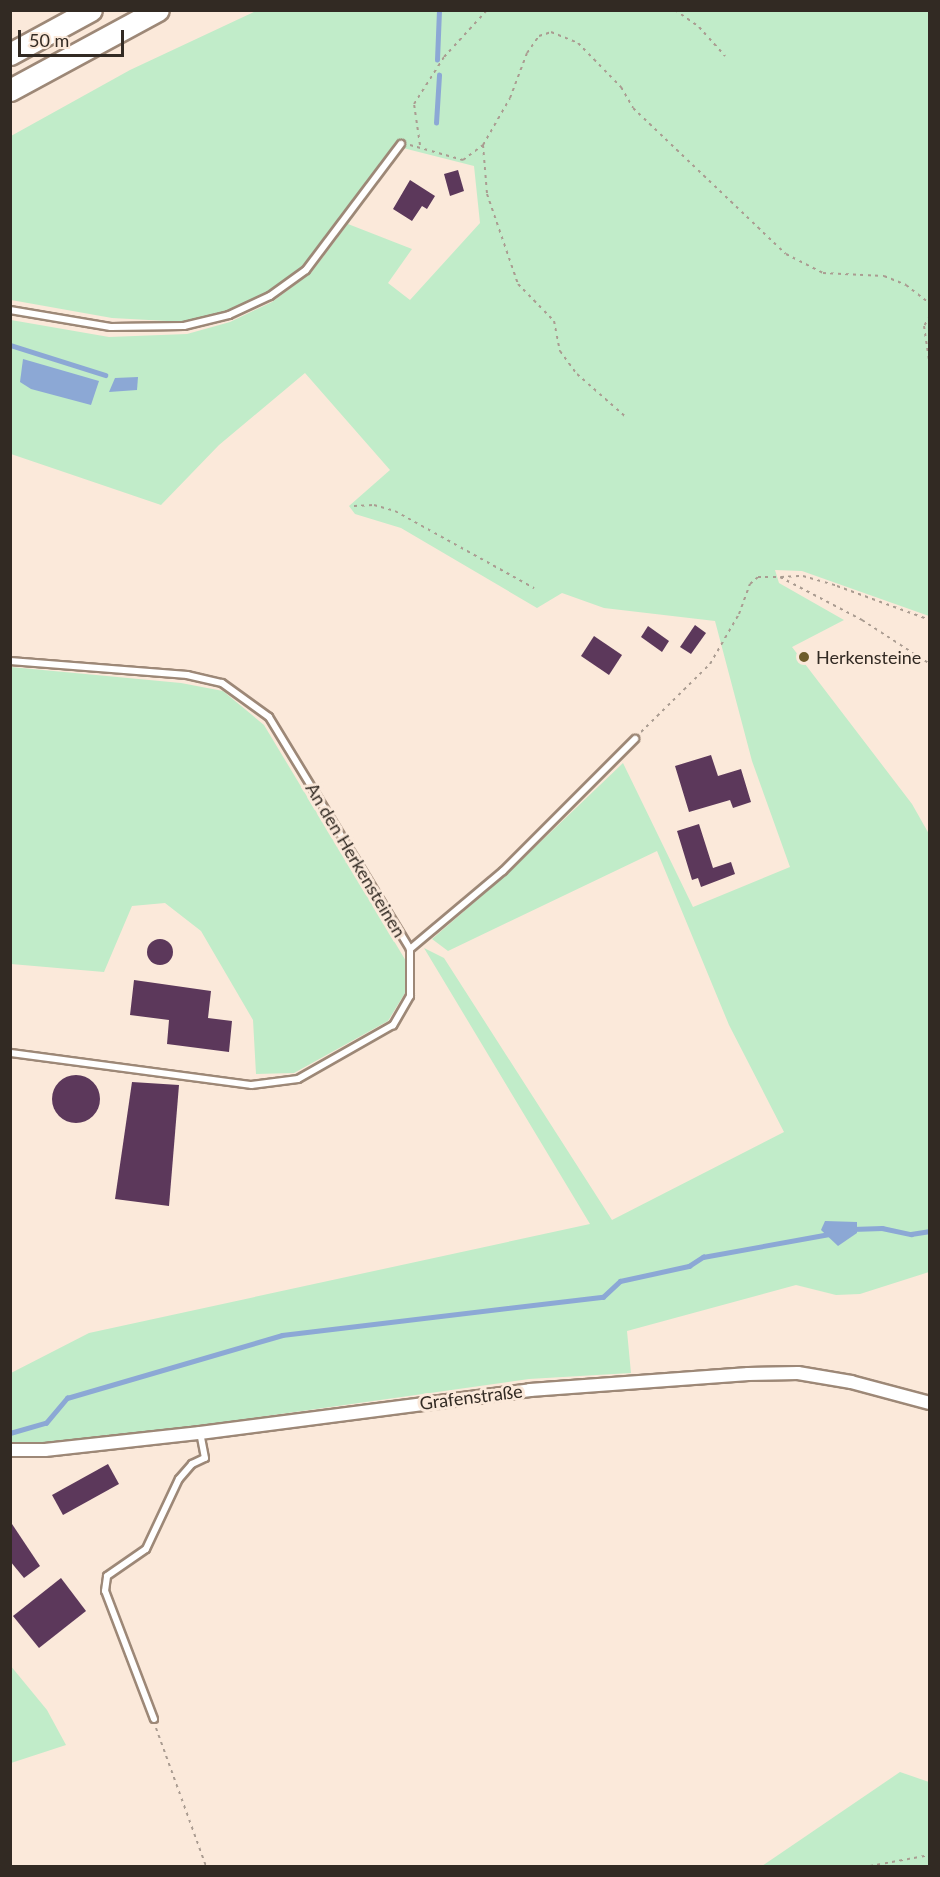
<!DOCTYPE html>
<meta charset="utf-8">
<style>
body{margin:0}
#map{position:relative;width:940px;height:1877px;overflow:hidden;background:#fbe9da;font-family:Lato,sans-serif}
div>[style]{position:absolute}
.green>*{inset:0;background:#c1ecc9}
.water>*{inset:0;background:#8ca8d5}
.stream>*{height:4.5px;margin:-2.25px;padding:0 2.25px;transform-origin:2.25px;border-radius:2.25px;background:#8ca8d5}
.building>*{inset:0;background:#5c385b}
.round{border-radius:50%}
.path>*{height:2px;margin-top:-1px;transform-origin:0;background:repeating-linear-gradient(90deg,#aa9c91 0 3px,transparent 0 7.5px)}
.roads{filter:drop-shadow(2px 0 #9d8877) drop-shadow(-2px 0 #9d8877) drop-shadow(0 2px #9d8877) drop-shadow(0 -2px #9d8877)}
.lane>*{height:6px;margin:-3px;padding:0 3px;transform-origin:3px;border-radius:3px;background:#fff}
.street>*{height:12px;margin:-6px;padding:0 6px;transform-origin:6px;border-radius:6px;background:#fff}
.highway>*{height:21px;margin:-10.5px;padding:0 10.5px;transform-origin:10.5px;border-radius:10.5px;background:#fff}
.dots>*{width:16px;height:16px;translate:-50% -50%;box-sizing:border-box;border:3px solid #fbe9da;border-radius:50%}
span{translate:-50% -50%;white-space:nowrap;text-align:center;line-height:1.15;-webkit-text-stroke:6px #fbe9da;paint-order:stroke}
.poi-label{font-size:18px;color:#322a23}
.left{translate:0 -50%;text-align:left}
.street-label{font-size:18px;color:#322a23}
.frame{position:absolute;inset:0;border:12px solid #322a23;pointer-events:none}
.scale{position:absolute;left:18px;top:30px;width:106px;height:27px;box-sizing:border-box;border:3px solid #322a23;border-top:0;padding-left:8px;font-size:18px;line-height:21px;white-space:nowrap;color:#322a23;-webkit-text-stroke:4px #fbe9da;paint-order:stroke}
</style>
<div id="map">
<div class="green">
<i style="clip-path:polygon(evenodd,256px 11px,929px 11px,929px 616px,802px 571px,775px 570px,779px 583px,844px 620px,792px 647px,912px 804px,929px 834px,929px 1272px,860px 1294px,836px 1295px,796px 1285px,627px 1331px,631px 1373px,529px 1379px,202px 1425px,48px 1443px,11px 1444px,11px 1373px,89px 1333px,590px 1224px,424px 948px,444px 958px,612px 1220px,784px 1132px,729px 1025px,657px 851px,448px 951px,432px 939px,507px 874px,623px 763px,693px 907px,790px 867px,752px 761px,715px 621px,604px 608px,562px 593px,537px 608px,401px 528px,355px 514px,349px 506px,390px 470px,305px 373px,219px 445px,161px 505px,11px 454px,11px 320px,109px 337px,187px 334px,230px 322px,272px 302px,311px 273px,347px 225px,340px 222px,305px 266px,268px 293px,229px 312px,186px 322px,112px 318px,11px 300px,11px 136px,130px 70px,256px 11px,403px 148px,474px 166px,480px 223px,410px 300px,388px 283px,412px 249px,348px 224px,403px 148px)"></i>
<i style="clip-path:polygon(11px 667px,181px 683px,223px 691px,264px 725px,406px 961px,405px 993px,388px 1021px,294px 1073px,256px 1074px,253px 1020px,201px 931px,165px 903px,132px 906px,104px 972px,11px 964px)"></i>
<i style="clip-path:polygon(10px 1665px,47px 1710px,66px 1745px,11px 1763px)"></i>
<i style="clip-path:polygon(900px 1772px,929px 1782px,929px 1866px,762px 1866px)"></i>
</div>
<div class="water">
<i style="clip-path:polygon(23px 359px,99px 381px,91px 405px,31px 389px,20px 382px)"></i>
<i style="clip-path:polygon(138px 377px,137px 390px,109px 392px,115px 378px)"></i>
<i style="clip-path:polygon(825px 1221px,857px 1222px,857px 1233px,838px 1246px,821px 1230px)"></i>
</div>
<div class="stream">
<i style="left:437px;top:60px;width:50px;rotate:-87.7deg"></i>
<i style="left:436px;top:123px;width:48px;rotate:-86.4deg"></i>
<i style="left:10px;top:345px;width:100px;rotate:17.5deg"></i>
<i style="left:852px;top:1229px;width:30px;rotate:-2deg"></i>
<i style="left:882px;top:1228px;width:30px;rotate:12deg"></i>
<i style="left:911px;top:1234px;width:19px;rotate:-9deg"></i>
<i style="left:10px;top:1433px;width:37px;rotate:-16deg"></i>
<i style="left:46px;top:1423px;width:33px;rotate:-50deg"></i>
<i style="left:67px;top:1398px;width:224px;rotate:-16.3deg"></i>
<i style="left:282px;top:1335px;width:323px;rotate:-6.8deg"></i>
<i style="left:603px;top:1297px;width:23px;rotate:-43deg"></i>
<i style="left:620px;top:1281px;width:71px;rotate:-12.3deg"></i>
<i style="left:689px;top:1266px;width:17px;rotate:-33deg"></i>
<i style="left:703px;top:1257px;width:128px;rotate:-10.3deg"></i>
</div>
<div class="building">
<i style="clip-path:polygon(458px 170px,464px 191px,450px 196px,444px 174px)"></i>
<i style="clip-path:polygon(410px 180px,435px 196px,427px 209px,422px 206px,412px 221px,393px 209px)"></i>
<i style="clip-path:polygon(695px 625px,706px 633px,691px 654px,680px 647px)"></i>
<i style="clip-path:polygon(648px 626px,669px 641px,662px 652px,641px 637px)"></i>
<i style="clip-path:polygon(594px 636px,622px 655px,609px 675px,581px 656px)"></i>
<i style="clip-path:polygon(711px 755px,718px 776px,741px 769px,751px 802px,733px 808px,730px 800px,689px 812px,675px 766px)"></i>
<i style="clip-path:polygon(699px 824px,713px 868px,731px 862px,735px 874px,701px 887px,698px 878px,692px 880px,677px 831px)"></i>
<i class="round" style="left:147px;top:939px;width:26px;height:26px"></i>
<i style="clip-path:polygon(134px 980px,211px 991px,208px 1018px,232px 1021px,229px 1052px,167px 1044px,169px 1020px,130px 1015px)"></i>
<i class="round" style="left:52px;top:1075px;width:48px;height:48px"></i>
<i style="clip-path:polygon(132px 1082px,179px 1085px,169px 1206px,115px 1199px)"></i>
<i style="clip-path:polygon(108px 1464px,119px 1484px,63px 1515px,52px 1495px)"></i>
<i style="clip-path:polygon(10px 1521px,40px 1566px,24px 1578px,10px 1561px)"></i>
<i style="clip-path:polygon(61px 1578px,86px 1611px,39px 1648px,13px 1616px)"></i>
</div>
<div class="path">
<i style="left:675px;top:10px;width:29px;rotate:35deg"></i>
<i style="left:699px;top:27px;width:39px;rotate:48deg"></i>
<i style="left:410px;top:145px;width:55px;rotate:15.8deg"></i>
<i style="left:463px;top:160px;width:25px;rotate:-37deg"></i>
<i style="left:483px;top:145px;width:54px;rotate:-60.1deg"></i>
<i style="left:510px;top:98px;width:48px;rotate:-69.3deg"></i>
<i style="left:527px;top:53px;width:21px;rotate:-55deg"></i>
<i style="left:539px;top:36px;width:13px;rotate:-18deg"></i>
<i style="left:551px;top:32px;width:29px;rotate:22deg"></i>
<i style="left:578px;top:43px;width:62px;rotate:45.7deg"></i>
<i style="left:621px;top:87px;width:24px;rotate:60deg"></i>
<i style="left:633px;top:108px;width:211px;rotate:43.7deg"></i>
<i style="left:786px;top:254px;width:42px;rotate:27.2deg"></i>
<i style="left:823px;top:273px;width:61px;rotate:2.8deg"></i>
<i style="left:884px;top:276px;width:24px;rotate:22deg"></i>
<i style="left:906px;top:285px;width:31px;rotate:38deg"></i>
<i style="left:420px;top:145px;width:41px;rotate:-98.3deg"></i>
<i style="left:414px;top:104px;width:56px;rotate:-57.4deg"></i>
<i style="left:444px;top:57px;width:64px;rotate:-47.5deg"></i>
<i style="left:483px;top:145px;width:49px;rotate:85.3deg"></i>
<i style="left:487px;top:194px;width:95px;rotate:71deg"></i>
<i style="left:518px;top:284px;width:52px;rotate:45.8deg"></i>
<i style="left:554px;top:321px;width:31px;rotate:79deg"></i>
<i style="left:560px;top:351px;width:29px;rotate:54deg"></i>
<i style="left:577px;top:374px;width:65px;rotate:41.3deg"></i>
<i style="left:930px;top:316px;width:12px;rotate:121deg"></i>
<i style="left:924px;top:326px;width:41px;rotate:81.7deg"></i>
<i style="left:354px;top:506px;width:20px;rotate:-3deg"></i>
<i style="left:374px;top:505px;width:22px;rotate:16deg"></i>
<i style="left:395px;top:511px;width:159px;rotate:29deg"></i>
<i style="left:781px;top:577px;width:22px;rotate:-3deg"></i>
<i style="left:803px;top:576px;width:35px;rotate:16deg"></i>
<i style="left:837px;top:586px;width:99px;rotate:20.1deg"></i>
<i style="left:641px;top:732px;width:97px;rotate:-44.6deg"></i>
<i style="left:710px;top:664px;width:58px;rotate:-59.9deg"></i>
<i style="left:739px;top:614px;width:32px;rotate:-70deg"></i>
<i style="left:750px;top:584px;width:11px;rotate:-41deg"></i>
<i style="left:758px;top:577px;width:22px"></i>
<i style="left:780px;top:577px;width:93px;rotate:27.7deg"></i>
<i style="left:862px;top:620px;width:81px;rotate:32.9deg"></i>
<i style="left:156px;top:1728px;width:147px;rotate:70.1deg"></i>
<i style="left:870px;top:1866px;width:61px;rotate:-10.4deg"></i>
</div>
<div class="roads">
<div class="lane">
<i style="left:10px;top:310px;width:102px;rotate:9.6deg"></i>
<i style="left:111px;top:327px;width:73px;rotate:-0.8deg"></i>
<i style="left:184px;top:326px;width:46px;rotate:-13.7deg"></i>
<i style="left:229px;top:315px;width:45px;rotate:-24.9deg"></i>
<i style="left:270px;top:296px;width:44px;rotate:-35.8deg"></i>
<i style="left:306px;top:270px;width:158px;rotate:-53deg"></i>
<i style="left:10px;top:661px;width:178px;rotate:4.5deg"></i>
<i style="left:187px;top:675px;width:36px;rotate:13deg"></i>
<i style="left:222px;top:683px;width:58px;rotate:35.9deg"></i>
<i style="left:269px;top:717px;width:271px;rotate:58.7deg"></i>
<i style="left:410px;top:949px;width:47px;rotate:90deg"></i>
<i style="left:410px;top:996px;width:34px;rotate:120deg"></i>
<i style="left:393px;top:1025px;width:109px;rotate:150.4deg"></i>
<i style="left:298px;top:1079px;width:47px;rotate:172.7deg"></i>
<i style="left:251px;top:1085px;width:243px;rotate:-172.4deg"></i>
<i style="left:410px;top:949px;width:121px;rotate:-40deg"></i>
<i style="left:503px;top:871px;width:187px;rotate:-45deg"></i>
<i style="left:154px;top:1719px;width:137px;rotate:-110.9deg"></i>
<i style="left:105px;top:1591px;width:15px;rotate:-82deg"></i>
<i style="left:107px;top:1576px;width:47px;rotate:-34.7deg"></i>
<i style="left:146px;top:1549px;width:77px;rotate:-64.8deg"></i>
<i style="left:179px;top:1479px;width:20px;rotate:-49deg"></i>
<i style="left:192px;top:1464px;width:14px;rotate:-25deg"></i>
<i style="left:205px;top:1458px;width:25px;rotate:-101deg"></i>
</div>
<div class="street">
<i style="left:10px;top:1450px;width:35px"></i>
<i style="left:45px;top:1450px;width:156px;rotate:-6.3deg"></i>
<i style="left:200px;top:1433px;width:333px;rotate:-7.4deg"></i>
<i style="left:530px;top:1390px;width:219px;rotate:-4.2deg"></i>
<i style="left:748px;top:1374px;width:50px;rotate:-1.1deg"></i>
<i style="left:798px;top:1373px;width:54px;rotate:9.6deg"></i>
<i style="left:851px;top:1382px;width:82px;rotate:14.9deg"></i>
</div>
<div class="highway">
<i style="left:10px;top:54px;width:92px;rotate:-28.5deg"></i>
<i style="left:10px;top:90px;width:168px;rotate:-28.4deg"></i>
</div>
</div>
<div class="dots">
<i style="left:804px;top:657px;background:#6d5c2a"></i>
</div>
<div class="poi-label">
<span class="left" style="left:816px;top:657px">Herkensteine</span>
</div>
<div class="street-label">
<span style="left:356px;top:860px;rotate:59deg">An den Herkensteinen</span>
<span style="left:471px;top:1397px;rotate:-7deg">Grafenstraße</span>
</div>
<div class="frame"></div>
<div class="scale">50 m</div>
</div>
